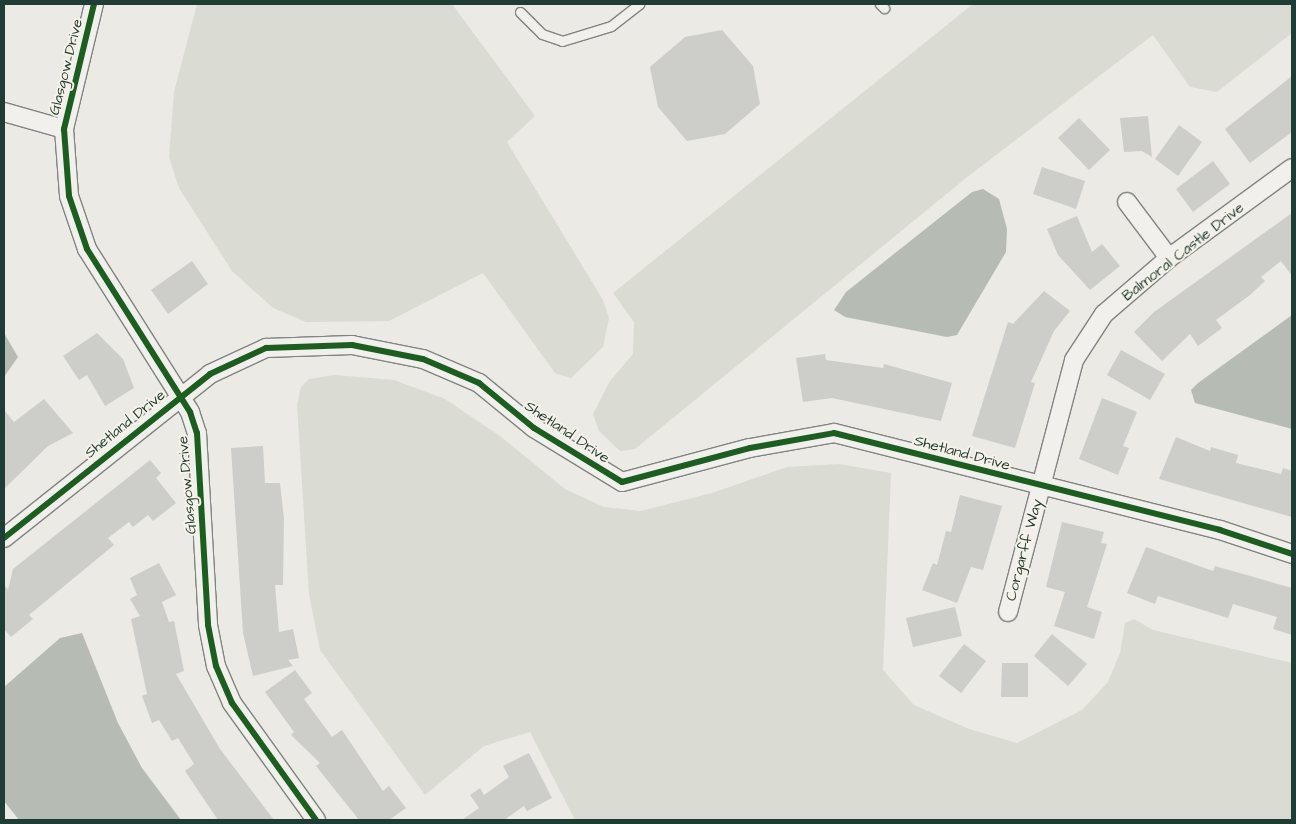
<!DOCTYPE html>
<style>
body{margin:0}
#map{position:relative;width:1296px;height:824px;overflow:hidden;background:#ebeae4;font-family:"Architects Daughter",sans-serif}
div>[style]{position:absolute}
.green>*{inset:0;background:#dadbd2}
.water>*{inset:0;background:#b6bcb4}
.building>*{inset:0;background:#cdceca}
.roads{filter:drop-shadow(1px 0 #808581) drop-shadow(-1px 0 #808581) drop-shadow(0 1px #808581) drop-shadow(0 -1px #808581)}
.lane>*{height:9px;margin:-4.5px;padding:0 4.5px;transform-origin:4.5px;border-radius:4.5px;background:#f1f0ec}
.street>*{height:18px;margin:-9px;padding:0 9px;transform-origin:9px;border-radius:9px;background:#f1f0ec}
.cycleway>*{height:6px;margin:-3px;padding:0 3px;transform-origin:3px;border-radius:3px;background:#1b5e20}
span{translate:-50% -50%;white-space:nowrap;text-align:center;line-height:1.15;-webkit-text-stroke:4px #f7f3e8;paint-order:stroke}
.street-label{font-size:15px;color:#1f3d34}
.frame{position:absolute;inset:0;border:5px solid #1f3d34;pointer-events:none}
</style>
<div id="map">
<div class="green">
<i style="clip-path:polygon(197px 4px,452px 4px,535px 116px,507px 142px,603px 300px,609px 318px,603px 347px,571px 378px,555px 373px,483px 273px,389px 321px,306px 322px,273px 308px,232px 271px,179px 188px,169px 157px,174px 92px)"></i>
<i style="clip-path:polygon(973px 4px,1292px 4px,1292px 33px,1217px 92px,1190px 87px,1153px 35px,966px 178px,635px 449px,620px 451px,599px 431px,593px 414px,610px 381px,633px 354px,634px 322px,613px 293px)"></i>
<i style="clip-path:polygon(334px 375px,394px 380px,445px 399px,500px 436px,565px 489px,604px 507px,641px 511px,712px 493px,787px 467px,839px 464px,891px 473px,883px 670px,914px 705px,969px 729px,1017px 743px,1082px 710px,1108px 682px,1120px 653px,1125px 623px,1134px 619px,1153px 630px,1292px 663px,1292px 820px,575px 820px,530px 732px,484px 746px,425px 795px,320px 650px,309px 594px,297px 405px,301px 387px,309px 379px)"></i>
</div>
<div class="water">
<i style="clip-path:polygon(983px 189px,999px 199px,1007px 229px,1006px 252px,957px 335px,947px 337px,845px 317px,834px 310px,846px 292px,972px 192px)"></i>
<i style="clip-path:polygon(1292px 315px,1292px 429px,1195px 403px,1191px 390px,1198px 383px)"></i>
<i style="clip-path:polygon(4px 333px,18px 357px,4px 377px)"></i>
<i style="clip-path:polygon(82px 633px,118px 723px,142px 768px,181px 820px,19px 820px,4px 801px,4px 687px,60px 638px)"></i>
</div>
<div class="building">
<i style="clip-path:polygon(722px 30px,753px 66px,760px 104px,725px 134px,687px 141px,658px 107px,650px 67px,685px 37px)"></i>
<i style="clip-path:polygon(1292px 76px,1292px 132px,1250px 163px,1225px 129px)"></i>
<i style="clip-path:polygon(1148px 116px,1152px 157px,1142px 151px,1124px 152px,1120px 118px)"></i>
<i style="clip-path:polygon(1079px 118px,1110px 150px,1089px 170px,1058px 138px)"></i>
<i style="clip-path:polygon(1179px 125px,1202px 142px,1178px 176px,1155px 159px)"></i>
<i style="clip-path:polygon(1213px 161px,1230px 184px,1193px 212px,1176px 189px)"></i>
<i style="clip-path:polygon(1042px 167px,1085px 181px,1076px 209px,1033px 194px)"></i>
<i style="clip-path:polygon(1292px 213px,1292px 276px,1281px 261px,1261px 277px,1265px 281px,1250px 295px,1216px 320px,1222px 328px,1198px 346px,1190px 334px,1162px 361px,1134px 332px,1154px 312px)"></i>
<i style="clip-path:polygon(1077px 216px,1092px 252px,1102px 244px,1120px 266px,1090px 290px,1058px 255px,1047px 229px)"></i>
<i style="clip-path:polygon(192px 261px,208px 284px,168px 314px,151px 290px)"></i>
<i style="clip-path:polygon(1044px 291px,1070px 311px,1054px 331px,1031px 382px,1035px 383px,1015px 448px,972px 436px,1008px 322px,1013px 324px)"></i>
<i style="clip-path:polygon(97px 333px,123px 359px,134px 388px,105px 406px,87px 375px,79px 380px,63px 356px)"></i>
<i style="clip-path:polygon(1121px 350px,1165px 374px,1150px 400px,1107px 375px)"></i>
<i style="clip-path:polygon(825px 354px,826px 360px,883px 368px,884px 364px,952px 383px,941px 421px,832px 398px,803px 402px,796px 358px)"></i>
<i style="clip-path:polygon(1102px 398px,1137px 412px,1123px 446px,1129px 448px,1118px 475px,1079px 459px)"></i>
<i style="clip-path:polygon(44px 399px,73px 433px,48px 446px,4px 489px,4px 410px,14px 422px)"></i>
<i style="clip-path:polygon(1176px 437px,1210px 451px,1211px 447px,1238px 455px,1236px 463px,1281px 474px,1283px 468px,1292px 471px,1292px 517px,1159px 479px)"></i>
<i style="clip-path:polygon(263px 446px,265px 483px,280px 483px,284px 519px,283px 585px,275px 585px,279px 632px,293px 629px,299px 658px,288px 660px,293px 666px,253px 676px,243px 633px,231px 448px)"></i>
<i style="clip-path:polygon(150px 460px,161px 473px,156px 478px,176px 503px,153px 521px,148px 515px,133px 527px,129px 522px,108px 538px,114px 545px,29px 615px,33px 619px,11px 637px,4px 629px,4px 584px,8px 590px,13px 569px)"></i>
<i style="clip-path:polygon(960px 495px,1002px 506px,983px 570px,971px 567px,957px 603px,922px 590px,933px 563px,937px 565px,946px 531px,951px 532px)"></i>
<i style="clip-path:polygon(1062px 522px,1104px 532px,1101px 543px,1107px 544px,1087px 607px,1102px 612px,1094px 639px,1054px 626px,1065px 592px,1046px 587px)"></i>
<i style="clip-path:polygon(1146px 547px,1213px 571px,1215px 566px,1292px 588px,1292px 635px,1273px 629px,1277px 617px,1233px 604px,1228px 618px,1158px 596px,1155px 604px,1127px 593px)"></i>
<i style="clip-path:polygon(159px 563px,176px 595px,162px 602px,169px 622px,174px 621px,184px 671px,176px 674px,220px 749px,274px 820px,218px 820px,185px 771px,194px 764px,178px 738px,172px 741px,159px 720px,152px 723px,142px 696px,147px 694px,131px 619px,140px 616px,130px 599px,137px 595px,130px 578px)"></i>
<i style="clip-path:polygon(955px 607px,962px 636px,913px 647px,906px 618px)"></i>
<i style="clip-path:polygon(1052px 634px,1087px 664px,1068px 686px,1034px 656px)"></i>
<i style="clip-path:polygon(964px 644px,986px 661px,961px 693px,939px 676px)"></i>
<i style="clip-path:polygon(1002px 663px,1028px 663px,1028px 697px,1001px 697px)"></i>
<i style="clip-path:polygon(295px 670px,312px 693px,304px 699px,332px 737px,342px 730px,383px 791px,389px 786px,406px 808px,389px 820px,359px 820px,316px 766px,320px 763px,291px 735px,294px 732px,265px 692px)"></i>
<i style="clip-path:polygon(529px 753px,552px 798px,527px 811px,524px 806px,504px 820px,462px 820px,479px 808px,470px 795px,480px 788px,484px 795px,509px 777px,503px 766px)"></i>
</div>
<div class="roads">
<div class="lane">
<i style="left:880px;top:4px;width:6px;rotate:45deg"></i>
<i style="left:520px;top:12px;width:31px;rotate:45deg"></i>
<i style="left:542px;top:34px;width:21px;rotate:19deg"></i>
<i style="left:562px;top:41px;width:51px;rotate:-17deg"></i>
<i style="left:611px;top:26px;width:36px;rotate:-38deg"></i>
</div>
<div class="street">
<i style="left:94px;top:4px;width:129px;rotate:103.5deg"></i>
<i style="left:64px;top:129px;width:67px;rotate:85.7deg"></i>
<i style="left:69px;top:196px;width:56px;rotate:71.2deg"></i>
<i style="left:87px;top:249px;width:193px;rotate:57.7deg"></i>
<i style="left:190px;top:412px;width:22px;rotate:72deg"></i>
<i style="left:197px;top:433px;width:192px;rotate:86.7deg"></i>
<i style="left:208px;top:625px;width:42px;rotate:79deg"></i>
<i style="left:216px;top:666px;width:40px;rotate:66.6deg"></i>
<i style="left:232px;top:703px;width:144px;rotate:54.3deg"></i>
<i style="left:4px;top:112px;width:62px;rotate:15.8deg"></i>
<i style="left:1127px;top:202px;width:70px;rotate:53.1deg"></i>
<i style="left:4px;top:538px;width:263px;rotate:-38.5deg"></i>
<i style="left:210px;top:374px;width:62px;rotate:-24.9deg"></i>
<i style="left:266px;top:348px;width:86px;rotate:-2deg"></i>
<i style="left:352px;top:345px;width:72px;rotate:11.2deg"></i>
<i style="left:423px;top:359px;width:61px;rotate:23.2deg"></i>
<i style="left:479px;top:383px;width:71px;rotate:39.3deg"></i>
<i style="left:534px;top:428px;width:103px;rotate:31.5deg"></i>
<i style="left:622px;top:482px;width:132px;rotate:-14.9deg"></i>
<i style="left:750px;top:448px;width:85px;rotate:-10.1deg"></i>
<i style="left:834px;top:433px;width:398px;rotate:14.1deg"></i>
<i style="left:1220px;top:530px;width:76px;rotate:18.4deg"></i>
<i style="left:1008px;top:612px;width:260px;rotate:-75.3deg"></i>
<i style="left:1074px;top:360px;width:55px;rotate:-56.9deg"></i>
<i style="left:1104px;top:314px;width:86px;rotate:-40.7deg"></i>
<i style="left:1169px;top:258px;width:152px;rotate:-36.2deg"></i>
</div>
</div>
<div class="cycleway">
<i style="left:94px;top:4px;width:129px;rotate:103.5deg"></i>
<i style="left:64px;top:129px;width:67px;rotate:85.7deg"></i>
<i style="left:69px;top:196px;width:56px;rotate:71.2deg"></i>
<i style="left:87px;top:249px;width:193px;rotate:57.7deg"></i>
<i style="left:190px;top:412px;width:22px;rotate:72deg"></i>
<i style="left:197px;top:433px;width:192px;rotate:86.7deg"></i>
<i style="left:208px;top:625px;width:42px;rotate:79deg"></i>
<i style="left:216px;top:666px;width:40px;rotate:66.6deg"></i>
<i style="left:232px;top:703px;width:144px;rotate:54.3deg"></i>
<i style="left:4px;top:538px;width:263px;rotate:-38.5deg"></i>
<i style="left:210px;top:374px;width:62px;rotate:-24.9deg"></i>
<i style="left:266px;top:348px;width:86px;rotate:-2deg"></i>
<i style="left:352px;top:345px;width:72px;rotate:11.2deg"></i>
<i style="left:423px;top:359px;width:61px;rotate:23.2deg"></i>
<i style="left:479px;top:383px;width:71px;rotate:39.3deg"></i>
<i style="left:534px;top:428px;width:103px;rotate:31.5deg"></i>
<i style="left:622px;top:482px;width:132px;rotate:-14.9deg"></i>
<i style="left:750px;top:448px;width:85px;rotate:-10.1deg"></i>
<i style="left:834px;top:433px;width:398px;rotate:14.1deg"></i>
<i style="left:1220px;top:530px;width:76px;rotate:18.4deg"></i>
</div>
<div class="street-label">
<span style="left:66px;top:67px;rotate:-76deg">Glasgow Drive</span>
<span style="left:1183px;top:252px;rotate:-38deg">Balmoral Castle Drive</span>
<span style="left:125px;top:424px;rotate:-39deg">Shetland Drive</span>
<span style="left:567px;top:432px;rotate:34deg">Shetland Drive</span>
<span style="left:962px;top:453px;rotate:15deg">Shetland Drive</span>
<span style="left:187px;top:485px;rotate:-95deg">Glasgow Drive</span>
<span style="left:1024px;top:550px;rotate:-75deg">Corgarff Way</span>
</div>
<div class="frame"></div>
</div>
